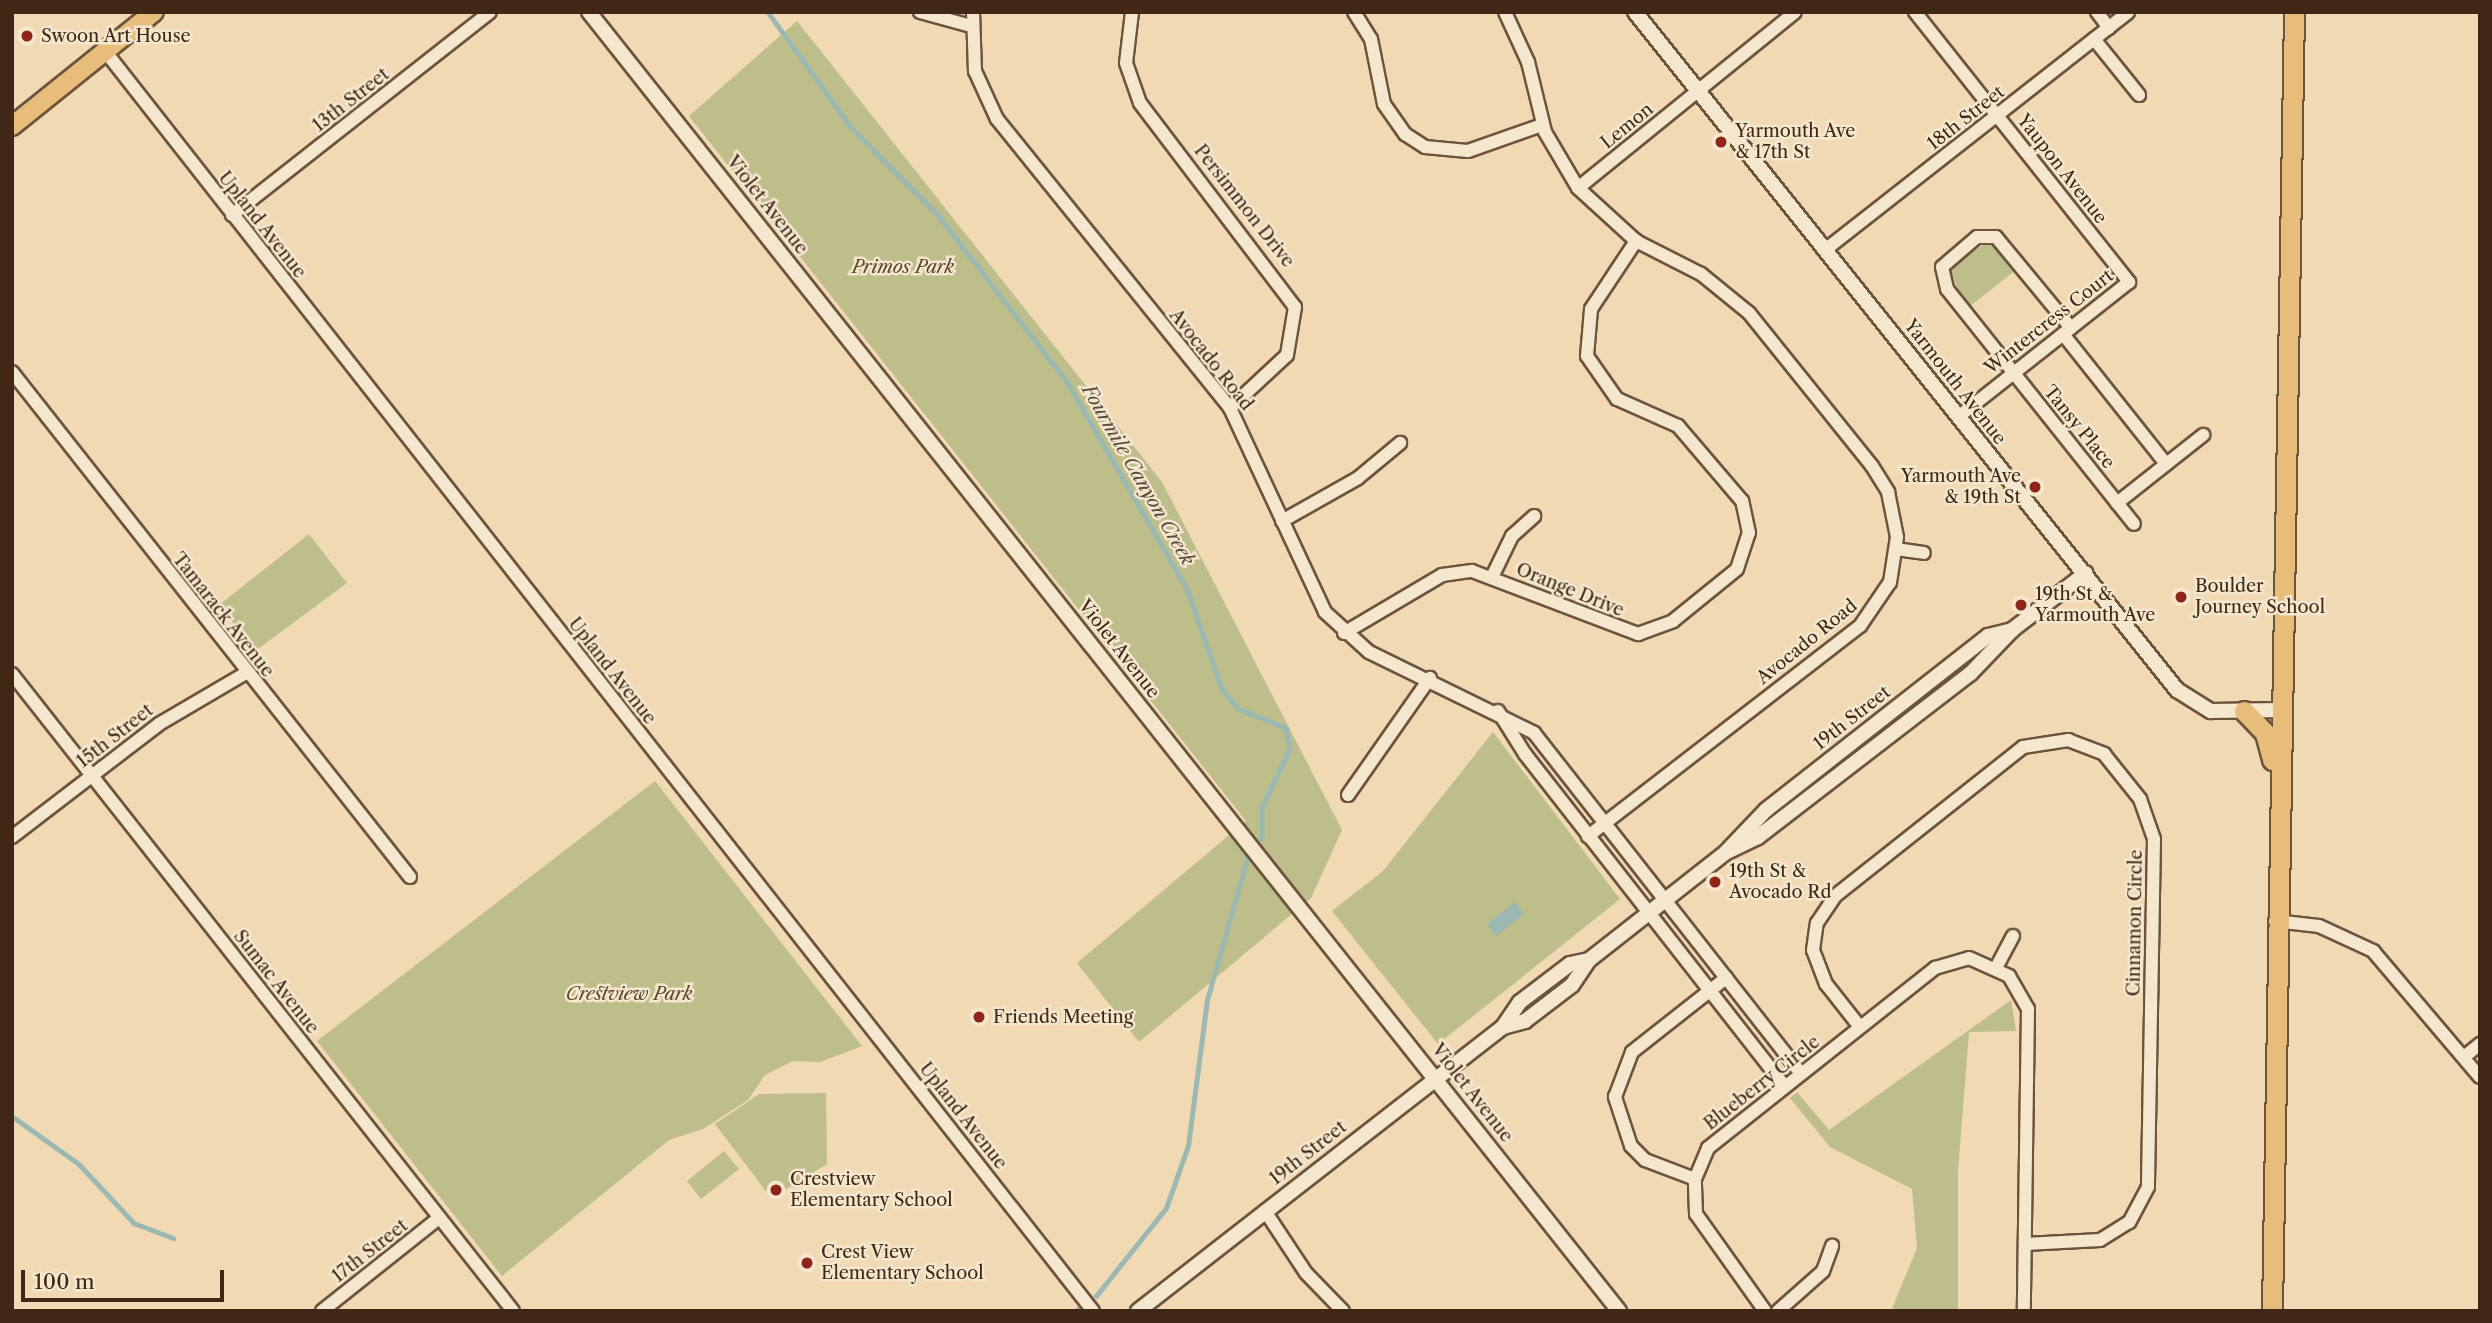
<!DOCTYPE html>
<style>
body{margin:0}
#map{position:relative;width:2492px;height:1323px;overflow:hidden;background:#f0d9b3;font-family:"Libre Caslon Text",serif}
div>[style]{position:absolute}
.green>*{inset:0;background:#bdbe8a}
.water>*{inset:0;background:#9bb9b2}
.stream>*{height:4.5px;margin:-2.25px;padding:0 2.25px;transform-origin:2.25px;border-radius:2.25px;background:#9bb9b2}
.roads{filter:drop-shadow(2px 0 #6d543d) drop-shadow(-2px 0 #6d543d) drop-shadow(0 2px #6d543d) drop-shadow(0 -2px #6d543d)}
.minor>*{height:12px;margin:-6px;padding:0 6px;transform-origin:6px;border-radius:6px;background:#f5e6ce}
.tertiary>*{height:14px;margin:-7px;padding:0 7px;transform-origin:7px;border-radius:7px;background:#f5e6ce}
.primary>*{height:18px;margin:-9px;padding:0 9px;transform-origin:9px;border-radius:9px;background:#e8bc7a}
.trunk>*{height:19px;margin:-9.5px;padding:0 9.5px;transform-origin:9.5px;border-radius:9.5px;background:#e8bc7a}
.dots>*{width:19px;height:19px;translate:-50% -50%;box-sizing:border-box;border:4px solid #f5e6ce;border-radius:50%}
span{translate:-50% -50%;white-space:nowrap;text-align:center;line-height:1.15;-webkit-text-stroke:5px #f5e6ce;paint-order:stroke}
.poi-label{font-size:18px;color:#412816}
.left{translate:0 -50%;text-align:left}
.right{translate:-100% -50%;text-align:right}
.street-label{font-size:18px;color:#412816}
.park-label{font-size:18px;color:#5a462d;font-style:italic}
.water-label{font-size:19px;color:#584c3d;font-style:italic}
.frame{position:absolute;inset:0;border:14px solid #412816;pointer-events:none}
.scale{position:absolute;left:21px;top:1270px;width:203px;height:32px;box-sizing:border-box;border:4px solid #412816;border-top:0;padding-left:9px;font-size:21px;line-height:24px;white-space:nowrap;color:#412816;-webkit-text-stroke:5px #f5e6ce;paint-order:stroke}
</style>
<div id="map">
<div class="green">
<i style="clip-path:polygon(797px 21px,1162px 482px,1342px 830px,1311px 898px,1139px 1042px,1077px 963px,1246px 821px,689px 116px)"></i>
<i style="clip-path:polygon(1989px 241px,2017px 269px,1969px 307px,1947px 269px)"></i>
<i style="clip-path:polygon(309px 534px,347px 583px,255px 651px,219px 605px)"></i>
<i style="clip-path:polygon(1493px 732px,1620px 899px,1438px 1044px,1332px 911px,1383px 871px)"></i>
<i style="clip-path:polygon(655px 781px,862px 1046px,820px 1062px,793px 1061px,765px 1075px,748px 1100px,703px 1129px,669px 1140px,502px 1276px,317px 1041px)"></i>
<i style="clip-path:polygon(2011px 1000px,2016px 1031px,1969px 1032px,1958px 1171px,1958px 1311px,1891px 1311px,1917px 1248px,1912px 1189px,1830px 1147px,1790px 1098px,1797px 1092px,1829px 1130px)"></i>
<i style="clip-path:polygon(826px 1093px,827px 1164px,771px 1198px,715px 1124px,759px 1094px)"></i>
<i style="clip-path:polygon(724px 1151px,739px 1169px,701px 1199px,687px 1181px)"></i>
</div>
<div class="water">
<i style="clip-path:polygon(1515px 902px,1524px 914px,1496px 936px,1487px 924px)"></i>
</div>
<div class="stream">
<i style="left:768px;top:12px;width:142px;rotate:54.2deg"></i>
<i style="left:851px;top:127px;width:122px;rotate:45.3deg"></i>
<i style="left:937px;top:214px;width:214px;rotate:52.2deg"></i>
<i style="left:1068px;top:383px;width:240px;rotate:60deg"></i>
<i style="left:1188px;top:591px;width:104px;rotate:70.9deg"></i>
<i style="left:1222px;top:689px;width:26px;rotate:50deg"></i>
<i style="left:1239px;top:709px;width:51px;rotate:22deg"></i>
<i style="left:1286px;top:728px;width:21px;rotate:79deg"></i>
<i style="left:1290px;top:749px;width:65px;rotate:115.4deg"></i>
<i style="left:1262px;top:808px;width:31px;rotate:90deg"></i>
<i style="left:12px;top:1116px;width:82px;rotate:35.6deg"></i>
<i style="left:79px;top:1164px;width:81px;rotate:47deg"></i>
<i style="left:134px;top:1223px;width:42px;rotate:21deg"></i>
<i style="left:1096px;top:1296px;width:112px;rotate:-51.5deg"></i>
<i style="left:1166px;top:1208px;width:66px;rotate:-70.5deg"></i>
<i style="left:1188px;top:1146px;width:147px;rotate:-82.6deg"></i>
<i style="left:1207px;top:1000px;width:147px;rotate:-74.2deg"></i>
<i style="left:1076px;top:1311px;width:3px;rotate:-45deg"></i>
</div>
<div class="roads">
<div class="minor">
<i style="left:920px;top:12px;width:53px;rotate:15.4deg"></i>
<i style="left:973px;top:12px;width:59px;rotate:88.1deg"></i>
<i style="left:975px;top:71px;width:53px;rotate:65.4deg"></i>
<i style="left:997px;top:119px;width:371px;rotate:51.1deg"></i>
<i style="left:1230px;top:408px;width:225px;rotate:65deg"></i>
<i style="left:1325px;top:612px;width:59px;rotate:42.3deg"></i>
<i style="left:1369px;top:652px;width:184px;rotate:26.1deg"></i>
<i style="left:1534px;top:733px;width:433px;rotate:51.9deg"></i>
<i style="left:1132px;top:12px;width:51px;rotate:96.7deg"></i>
<i style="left:1126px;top:63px;width:42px;rotate:70.7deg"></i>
<i style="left:1140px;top:103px;width:256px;rotate:52.8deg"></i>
<i style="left:1295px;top:307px;width:49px;rotate:99.5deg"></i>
<i style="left:1287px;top:355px;width:78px;rotate:137.1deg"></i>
<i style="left:1354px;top:12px;width:32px;rotate:58deg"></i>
<i style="left:1371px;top:39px;width:66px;rotate:78.7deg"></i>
<i style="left:1384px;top:104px;width:37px;rotate:55deg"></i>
<i style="left:1405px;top:134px;width:24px;rotate:33deg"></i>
<i style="left:1425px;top:147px;width:43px;rotate:5.3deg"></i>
<i style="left:1468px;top:151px;width:78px;rotate:-19.4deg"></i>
<i style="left:1505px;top:12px;width:55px;rotate:65.3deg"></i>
<i style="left:1528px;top:62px;width:72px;rotate:76.3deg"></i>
<i style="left:1545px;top:132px;width:65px;rotate:59.5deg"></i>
<i style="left:1578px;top:188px;width:79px;rotate:42.4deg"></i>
<i style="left:1636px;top:241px;width:73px;rotate:26.9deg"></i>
<i style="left:1701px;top:274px;width:62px;rotate:39.1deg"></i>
<i style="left:1749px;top:313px;width:196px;rotate:51.2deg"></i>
<i style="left:1872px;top:466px;width:31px;rotate:58deg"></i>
<i style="left:1888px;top:492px;width:46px;rotate:78.7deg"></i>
<i style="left:1897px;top:537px;width:46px;rotate:98.8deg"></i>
<i style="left:1890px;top:582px;width:53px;rotate:124.3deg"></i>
<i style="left:1860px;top:626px;width:344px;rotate:142.3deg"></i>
<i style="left:1915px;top:12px;width:345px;rotate:51.6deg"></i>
<i style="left:2129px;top:282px;width:218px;rotate:141.7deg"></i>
<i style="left:2097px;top:12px;width:20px;rotate:53deg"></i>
<i style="left:2094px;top:39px;width:72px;rotate:51.2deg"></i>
<i style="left:105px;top:51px;width:1601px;rotate:51.9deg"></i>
<i style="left:1578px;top:188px;width:279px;rotate:-39deg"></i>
<i style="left:232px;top:215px;width:328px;rotate:-38.2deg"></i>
<i style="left:1825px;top:250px;width:385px;rotate:-38.1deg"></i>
<i style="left:2071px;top:328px;width:118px;rotate:-129.5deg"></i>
<i style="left:1996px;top:237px;width:19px;rotate:180deg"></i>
<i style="left:1977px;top:237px;width:46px;rotate:139.4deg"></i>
<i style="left:1942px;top:267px;width:23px;rotate:77deg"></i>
<i style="left:1947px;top:289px;width:300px;rotate:51.5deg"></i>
<i style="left:2063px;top:334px;width:166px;rotate:51.6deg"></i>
<i style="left:12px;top:372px;width:643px;rotate:51.76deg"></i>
<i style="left:2117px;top:503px;width:110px;rotate:-38.3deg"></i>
<i style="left:1282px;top:521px;width:87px;rotate:-29.5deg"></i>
<i style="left:1358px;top:478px;width:55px;rotate:-39.8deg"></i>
<i style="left:1896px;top:549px;width:28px;rotate:8deg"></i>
<i style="left:1492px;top:577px;width:46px;rotate:-64deg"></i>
<i style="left:1512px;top:536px;width:30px;rotate:-42deg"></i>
<i style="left:1344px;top:633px;width:114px;rotate:-30.6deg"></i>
<i style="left:1442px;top:575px;width:30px;rotate:-8deg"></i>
<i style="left:1472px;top:571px;width:178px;rotate:20.8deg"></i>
<i style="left:1638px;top:634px;width:37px;rotate:-20deg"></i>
<i style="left:1673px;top:621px;width:82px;rotate:-39.1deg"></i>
<i style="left:1737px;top:569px;width:38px;rotate:-72deg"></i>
<i style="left:1749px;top:533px;width:33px;rotate:-102deg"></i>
<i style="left:1742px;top:501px;width:99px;rotate:-130.5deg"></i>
<i style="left:1678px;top:426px;width:67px;rotate:-156.1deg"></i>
<i style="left:1617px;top:399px;width:52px;rotate:-124.9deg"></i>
<i style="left:1587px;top:356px;width:47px;rotate:-85.1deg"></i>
<i style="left:1591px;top:309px;width:82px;rotate:-56.5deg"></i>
<i style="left:12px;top:674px;width:810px;rotate:51.81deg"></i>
<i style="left:1498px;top:711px;width:51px;rotate:57.9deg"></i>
<i style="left:1525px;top:754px;width:422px;rotate:52deg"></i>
<i style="left:1348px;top:795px;width:143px;rotate:-55deg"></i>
<i style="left:12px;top:837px;width:185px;rotate:-37.5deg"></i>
<i style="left:159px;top:724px;width:101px;rotate:-30.4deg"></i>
<i style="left:2275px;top:921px;width:44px;rotate:6.5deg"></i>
<i style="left:2319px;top:926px;width:60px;rotate:24.8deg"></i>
<i style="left:2373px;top:951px;width:165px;rotate:49.7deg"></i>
<i style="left:1997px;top:966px;width:34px;rotate:-62deg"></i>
<i style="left:1860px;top:1027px;width:55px;rotate:-128.3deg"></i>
<i style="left:1826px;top:984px;width:36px;rotate:-111deg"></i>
<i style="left:1813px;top:950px;width:27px;rotate:-82deg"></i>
<i style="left:1817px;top:923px;width:32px;rotate:-56deg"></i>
<i style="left:1835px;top:896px;width:240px;rotate:-38.4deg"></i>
<i style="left:2023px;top:747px;width:46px;rotate:-8.8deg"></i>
<i style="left:2068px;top:740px;width:39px;rotate:21deg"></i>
<i style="left:2104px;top:754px;width:58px;rotate:51.3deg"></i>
<i style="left:2140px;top:799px;width:42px;rotate:70.7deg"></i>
<i style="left:2154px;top:839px;width:348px;rotate:91deg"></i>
<i style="left:2148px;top:1187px;width:40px;rotate:118deg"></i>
<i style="left:2129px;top:1222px;width:34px;rotate:148deg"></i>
<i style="left:2100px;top:1240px;width:75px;rotate:176.9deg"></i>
<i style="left:2464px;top:1057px;width:21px;rotate:-39deg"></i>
<i style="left:1695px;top:1179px;width:53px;rotate:-159.2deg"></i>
<i style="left:1645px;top:1160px;width:20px;rotate:-135deg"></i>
<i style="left:1631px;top:1146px;width:52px;rotate:-108.1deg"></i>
<i style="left:1615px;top:1097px;width:48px;rotate:-69.3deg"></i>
<i style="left:1632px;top:1052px;width:120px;rotate:-38.2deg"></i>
<i style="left:1265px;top:1211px;width:74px;rotate:56.5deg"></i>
<i style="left:1306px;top:1273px;width:53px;rotate:45.8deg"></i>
<i style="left:322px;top:1311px;width:149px;rotate:-38.5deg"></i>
<i style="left:1765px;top:1311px;width:119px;rotate:-125.4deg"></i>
<i style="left:1696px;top:1214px;width:35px;rotate:-92deg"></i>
<i style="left:1695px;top:1179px;width:34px;rotate:-67deg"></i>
<i style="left:1708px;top:1148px;width:290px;rotate:-38.4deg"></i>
<i style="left:1935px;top:968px;width:35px;rotate:-16deg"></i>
<i style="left:1969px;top:958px;width:44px;rotate:24.2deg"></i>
<i style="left:2009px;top:976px;width:38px;rotate:60deg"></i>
<i style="left:2028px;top:1009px;width:302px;rotate:90.8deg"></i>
<i style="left:1778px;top:1311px;width:60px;rotate:-41.6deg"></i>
<i style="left:1823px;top:1271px;width:27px;rotate:-70deg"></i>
</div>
<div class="tertiary">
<i style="left:589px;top:12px;width:1658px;rotate:51.59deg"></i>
<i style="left:1635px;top:12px;width:868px;rotate:51.36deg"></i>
<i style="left:2177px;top:690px;width:40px;rotate:32deg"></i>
<i style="left:2211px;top:711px;width:69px;rotate:-0.8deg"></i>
<i style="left:1727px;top:852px;width:34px;rotate:-26deg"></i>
<i style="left:1758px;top:837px;width:267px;rotate:-37.6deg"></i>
<i style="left:1970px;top:674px;width:61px;rotate:-46.3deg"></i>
<i style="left:2012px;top:630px;width:93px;rotate:-37.6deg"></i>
<i style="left:1503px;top:1027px;width:23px;rotate:-15deg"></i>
<i style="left:1525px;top:1021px;width:59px;rotate:-37.5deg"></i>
<i style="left:1572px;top:985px;width:30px;rotate:-56deg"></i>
<i style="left:1589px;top:960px;width:174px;rotate:-38.2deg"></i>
<i style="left:1726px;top:852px;width:58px;rotate:-46.4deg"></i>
<i style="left:1766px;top:810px;width:282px;rotate:-38.1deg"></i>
<i style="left:1988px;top:636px;width:25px;rotate:-14deg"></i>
<i style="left:1138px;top:1311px;width:462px;rotate:-37.9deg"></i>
<i style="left:1503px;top:1027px;width:30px;rotate:-56deg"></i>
<i style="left:1520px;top:1002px;width:63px;rotate:-37.2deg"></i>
<i style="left:1570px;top:964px;width:19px;rotate:-12deg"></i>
</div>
<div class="primary">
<i style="left:12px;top:126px;width:182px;rotate:-38.8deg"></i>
</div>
<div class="trunk">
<i style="left:2244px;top:711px;width:30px;rotate:46deg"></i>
<i style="left:2265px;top:733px;width:28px;rotate:75deg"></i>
<i style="left:2272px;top:1311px;width:1299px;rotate:-89.03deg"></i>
</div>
</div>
<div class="dots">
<i style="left:27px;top:36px;background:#8f2418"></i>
<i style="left:1721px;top:142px;background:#8f2418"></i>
<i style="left:2035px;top:487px;background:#8f2418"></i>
<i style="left:2181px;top:597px;background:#8f2418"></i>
<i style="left:2021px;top:605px;background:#8f2418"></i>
<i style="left:1715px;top:882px;background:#8f2418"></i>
<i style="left:979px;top:1017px;background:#8f2418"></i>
<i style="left:776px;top:1190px;background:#8f2418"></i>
<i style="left:807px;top:1263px;background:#8f2418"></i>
</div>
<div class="poi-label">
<span class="left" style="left:41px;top:36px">Swoon Art House</span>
<span class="left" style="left:1735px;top:142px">Yarmouth Ave<br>&amp; 17th St</span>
<span class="right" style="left:2021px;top:487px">Yarmouth Ave<br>&amp; 19th St</span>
<span class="left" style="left:2195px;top:597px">Boulder<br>Journey School</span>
<span class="left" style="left:2035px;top:605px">19th St &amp;<br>Yarmouth Ave</span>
<span class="left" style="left:1729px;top:882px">19th St &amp;<br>Avocado Rd</span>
<span class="left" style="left:993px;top:1017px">Friends Meeting</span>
<span class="left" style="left:790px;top:1190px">Crestview<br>Elementary School</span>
<span class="left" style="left:821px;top:1263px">Crest View<br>Elementary School</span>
</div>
<div class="street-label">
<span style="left:351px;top:100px;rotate:-38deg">13th Street</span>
<span style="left:1966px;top:118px;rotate:-38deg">18th Street</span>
<span style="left:1627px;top:126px;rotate:-39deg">Lemon</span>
<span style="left:2062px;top:169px;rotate:52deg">Yaupon Avenue</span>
<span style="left:767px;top:205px;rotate:52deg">Violet Avenue</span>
<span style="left:1244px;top:206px;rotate:52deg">Persimmon Drive</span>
<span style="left:262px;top:225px;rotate:52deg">Upland Avenue</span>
<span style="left:2049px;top:322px;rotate:-38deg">Wintercress Court</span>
<span style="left:1211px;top:360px;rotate:52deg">Avocado Road</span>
<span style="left:1955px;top:382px;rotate:52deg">Yarmouth Avenue</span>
<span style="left:2079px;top:427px;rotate:51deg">Tansy Place</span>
<span style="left:1570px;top:590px;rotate:22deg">Orange Drive</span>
<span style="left:223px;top:615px;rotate:52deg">Tamarack Avenue</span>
<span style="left:1807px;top:642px;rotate:-39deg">Avocado Road</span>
<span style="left:1119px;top:649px;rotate:52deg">Violet Avenue</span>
<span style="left:612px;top:671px;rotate:52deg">Upland Avenue</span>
<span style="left:1852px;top:718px;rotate:-38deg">19th Street</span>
<span style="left:115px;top:736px;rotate:-38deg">15th Street</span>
<span style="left:2135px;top:923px;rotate:-89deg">Cinnamon Circle</span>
<span style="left:276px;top:982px;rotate:52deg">Sumac Avenue</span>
<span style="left:1762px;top:1083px;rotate:-38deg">Blueberry Circle</span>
<span style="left:1472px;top:1093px;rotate:52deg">Violet Avenue</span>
<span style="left:963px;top:1116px;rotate:52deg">Upland Avenue</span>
<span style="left:1308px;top:1153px;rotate:-38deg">19th Street</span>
<span style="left:370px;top:1251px;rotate:-38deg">17th Street</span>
</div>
<div class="park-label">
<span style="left:903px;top:267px">Primos Park</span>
<span style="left:629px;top:994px">Crestview Park</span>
</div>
<div class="water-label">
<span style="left:1138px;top:475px;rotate:60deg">Fourmile Canyon Creek</span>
</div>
<div class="frame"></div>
<div class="scale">100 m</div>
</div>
